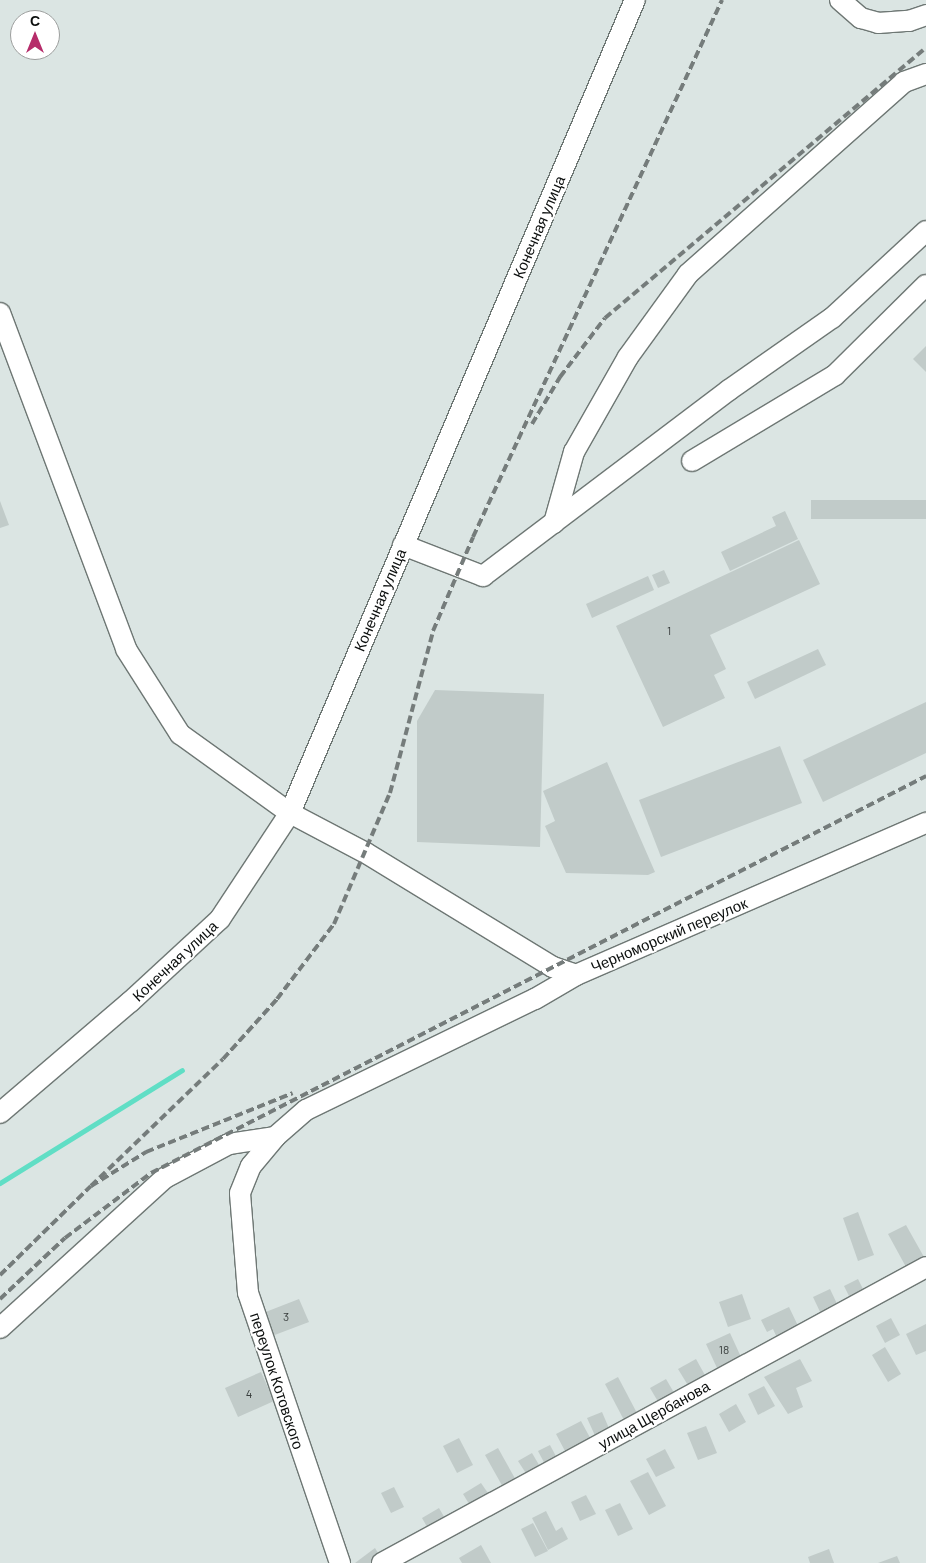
<!DOCTYPE html>
<meta charset="utf-8">
<style>
body{margin:0}
#map{position:relative;width:926px;height:1563px;overflow:hidden;background:#dbe5e3;font-family:Barlow,sans-serif}
div>[style]{position:absolute}
.stream>*{height:5px;margin:-2.5px;padding:0 2.5px;transform-origin:2.5px;border-radius:2.5px;background:#60dec5}
.building>*{inset:0;background:#c1cbc9}
.roads{filter:drop-shadow(1px 0 #6e7774) drop-shadow(-1px 0 #6e7774) drop-shadow(0 1px #6e7774) drop-shadow(0 -1px #6e7774)}
.minor>*{height:20px;margin:-10px;padding:0 10px;transform-origin:10px;border-radius:10px;background:#fff}
.rail>*{height:4px;margin-top:-2px;transform-origin:0;background:repeating-linear-gradient(90deg,#757c7b 0 8px,transparent 0 12px)}
span{translate:-50% -50%;white-space:nowrap;text-align:center;line-height:1.15;-webkit-text-stroke:4px #fff;paint-order:stroke}
.number-label{font-size:12px;color:#383d3c}
.number-label span{-webkit-text-stroke-width:0}
.street-label{font-size:15px;color:#0b0e0d}
.north{position:absolute;left:10px;top:10px;width:50px;height:50px;box-sizing:border-box;background:#fff;border:1px solid #9d9f9e;border-radius:50%;rotate:0deg;font-size:14px;font-weight:700;line-height:20px;text-align:center;color:#0b0e0d}
.north::after{content:'';display:block;margin:auto;width:18px;height:22px;background:#b62c6a;clip-path:polygon(50% 0,100% 100%,50% 72%,0 100%)}
</style>
<div id="map">
<div class="stream">
<i style="left:0;top:1183px;width:214px;rotate:-31.8deg"></i>
</div>
<div class="building">
<i style="clip-path:polygon(926px 346px,926px 372px,913px 359px)"></i>
<i style="clip-path:polygon(811px 500px,926px 500px,926px 519px,811px 519px)"></i>
<i style="clip-path:polygon(0 501px,9px 525px,0 528px)"></i>
<i style="clip-path:polygon(785px 511px,798px 539px,730px 571px,721px 552px,776px 526px,772px 517px)"></i>
<i style="clip-path:polygon(799px 540px,820px 584px,710px 635px,726px 669px,714px 675px,725px 698px,663px 727px,616px 626px)"></i>
<i style="clip-path:polygon(664px 570px,670px 583px,658px 588px,652px 575px)"></i>
<i style="clip-path:polygon(648px 576px,654px 590px,592px 618px,586px 604px)"></i>
<i style="clip-path:polygon(818px 649px,826px 665px,755px 699px,747px 682px)"></i>
<i style="clip-path:polygon(435px 690px,544px 694px,540px 847px,417px 842px,417px 721px)"></i>
<i style="clip-path:polygon(926px 702px,926px 753px,823px 802px,803px 760px)"></i>
<i style="clip-path:polygon(780px 746px,802px 803px,661px 857px,639px 800px)"></i>
<i style="clip-path:polygon(607px 762px,655px 872px,648px 875px,566px 873px,545px 826px,555px 821px,543px 791px)"></i>
<i style="clip-path:polygon(858px 1212px,874px 1255px,858px 1261px,843px 1218px)"></i>
<i style="clip-path:polygon(906px 1225px,924px 1257px,906px 1267px,888px 1234px)"></i>
<i style="clip-path:polygon(858px 1279px,866px 1295px,852px 1302px,844px 1286px)"></i>
<i style="clip-path:polygon(830px 1289px,839px 1308px,822px 1316px,813px 1297px)"></i>
<i style="clip-path:polygon(742px 1294px,751px 1319px,728px 1327px,719px 1302px)"></i>
<i style="clip-path:polygon(299px 1299px,309px 1322px,272px 1336px,263px 1313px)"></i>
<i style="clip-path:polygon(789px 1307px,800px 1330px,778px 1340px,773px 1329px,767px 1332px,761px 1320px)"></i>
<i style="clip-path:polygon(891px 1318px,900px 1335px,885px 1343px,876px 1326px)"></i>
<i style="clip-path:polygon(926px 1324px,926px 1351px,916px 1355px,906px 1334px)"></i>
<i style="clip-path:polygon(730px 1333px,741px 1357px,717px 1368px,706px 1344px)"></i>
<i style="clip-path:polygon(885px 1347px,901px 1374px,888px 1382px,872px 1355px)"></i>
<i style="clip-path:polygon(696px 1359px,706px 1377px,689px 1387px,678px 1369px)"></i>
<i style="clip-path:polygon(800px 1359px,812px 1381px,796px 1388px,803px 1407px,788px 1414px,764px 1377px)"></i>
<i style="clip-path:polygon(261px 1372px,274px 1401px,238px 1417px,225px 1388px)"></i>
<i style="clip-path:polygon(618px 1377px,638px 1415px,625px 1422px,605px 1384px)"></i>
<i style="clip-path:polygon(666px 1379px,676px 1396px,660px 1405px,650px 1388px)"></i>
<i style="clip-path:polygon(764px 1386px,775px 1406px,758px 1415px,748px 1394px)"></i>
<i style="clip-path:polygon(736px 1404px,746px 1422px,729px 1432px,719px 1414px)"></i>
<i style="clip-path:polygon(602px 1412px,611px 1433px,597px 1440px,587px 1418px)"></i>
<i style="clip-path:polygon(581px 1421px,594px 1445px,578px 1453px,574px 1446px,565px 1451px,556px 1434px)"></i>
<i style="clip-path:polygon(706px 1426px,717px 1453px,698px 1460px,687px 1433px)"></i>
<i style="clip-path:polygon(459px 1438px,473px 1465px,457px 1473px,443px 1446px)"></i>
<i style="clip-path:polygon(550px 1445px,559px 1462px,547px 1468px,538px 1451px)"></i>
<i style="clip-path:polygon(498px 1448px,517px 1482px,504px 1489px,485px 1455px)"></i>
<i style="clip-path:polygon(665px 1449px,675px 1468px,656px 1477px,646px 1459px)"></i>
<i style="clip-path:polygon(532px 1453px,542px 1470px,529px 1478px,518px 1461px)"></i>
<i style="clip-path:polygon(648px 1472px,666px 1506px,649px 1515px,630px 1481px)"></i>
<i style="clip-path:polygon(481px 1483px,490px 1496px,471px 1507px,463px 1494px)"></i>
<i style="clip-path:polygon(394px 1487px,404px 1507px,391px 1513px,381px 1493px)"></i>
<i style="clip-path:polygon(586px 1495px,596px 1514px,580px 1521px,571px 1502px)"></i>
<i style="clip-path:polygon(620px 1503px,633px 1529px,618px 1536px,605px 1510px)"></i>
<i style="clip-path:polygon(439px 1508px,447px 1522px,430px 1532px,422px 1518px)"></i>
<i style="clip-path:polygon(546px 1511px,556px 1531px,562px 1527px,568px 1539px,548px 1550px,532px 1518px)"></i>
<i style="clip-path:polygon(533px 1523px,548px 1551px,535px 1557px,521px 1529px)"></i>
<i style="clip-path:polygon(481px 1545px,491px 1563px,462px 1563px,459px 1558px)"></i>
<i style="clip-path:polygon(375px 1548px,381px 1558px,373px 1563px,355px 1563px)"></i>
<i style="clip-path:polygon(829px 1549px,834px 1563px,810px 1563px,808px 1557px)"></i>
<i style="clip-path:polygon(897px 1556px,900px 1563px,878px 1563px)"></i>
</div>
<div class="roads">
<div class="minor">
<i style="left:840px;top:0;width:28px;rotate:41deg"></i>
<i style="left:861px;top:18px;width:18px;rotate:16deg"></i>
<i style="left:878px;top:23px;width:31px;rotate:-4deg"></i>
<i style="left:909px;top:21px;width:18px;rotate:-19deg"></i>
<i style="left:0;top:313px;width:359px;rotate:69.4deg"></i>
<i style="left:126px;top:649px;width:101px;rotate:57.6deg"></i>
<i style="left:180px;top:734px;width:135px;rotate:35.7deg"></i>
<i style="left:290px;top:813px;width:86px;rotate:27.8deg"></i>
<i style="left:366px;top:853px;width:219px;rotate:31.4deg"></i>
<i style="left:553px;top:967px;width:24px;rotate:19deg"></i>
<i style="left:692px;top:461px;width:167px;rotate:-31deg"></i>
<i style="left:835px;top:375px;width:128px;rotate:-44.7deg"></i>
<i style="left:554px;top:523px;width:74px;rotate:-74.3deg"></i>
<i style="left:574px;top:452px;width:109px;rotate:-60.4deg"></i>
<i style="left:628px;top:357px;width:102px;rotate:-54.1deg"></i>
<i style="left:688px;top:274px;width:289px;rotate:-41.6deg"></i>
<i style="left:904px;top:82px;width:23px;rotate:-20deg"></i>
<i style="left:403px;top:545px;width:86px;rotate:21.2deg"></i>
<i style="left:483px;top:576px;width:308px;rotate:-37.1deg"></i>
<i style="left:729px;top:390px;width:126px;rotate:-35deg"></i>
<i style="left:832px;top:318px;width:128px;rotate:-42.8deg"></i>
<i style="left:0;top:1113px;width:171px;rotate:-40.5deg"></i>
<i style="left:130px;top:1002px;width:122px;rotate:-42.7deg"></i>
<i style="left:220px;top:919px;width:127px;rotate:-56.6deg"></i>
<i style="left:290px;top:813px;width:883px;rotate:-67.01deg"></i>
<i style="left:0;top:1328px;width:223px;rotate:-42.3deg"></i>
<i style="left:165px;top:1178px;width:72px;rotate:-28deg"></i>
<i style="left:229px;top:1144px;width:47px;rotate:-8.7deg"></i>
<i style="left:340px;top:1563px;width:285px;rotate:-108.8deg"></i>
<i style="left:248px;top:1293px;width:100px;rotate:-94.6deg"></i>
<i style="left:240px;top:1193px;width:29px;rotate:-68deg"></i>
<i style="left:251px;top:1166px;width:38px;rotate:-50deg"></i>
<i style="left:275px;top:1137px;width:41px;rotate:-41.1deg"></i>
<i style="left:306px;top:1110px;width:254px;rotate:-25.9deg"></i>
<i style="left:535px;top:999px;width:48px;rotate:-30.3deg"></i>
<i style="left:576px;top:975px;width:382px;rotate:-23.5deg"></i>
<i style="left:382px;top:1563px;width:619px;rotate:-28.55deg"></i>
</div>
</div>
<div class="rail">
<i style="left:532px;top:424px;width:55px;rotate:-59.2deg"></i>
<i style="left:560px;top:377px;width:74px;rotate:-52.7deg"></i>
<i style="left:605px;top:318px;width:419px;rotate:-40.1deg"></i>
<i style="left:91px;top:1186px;width:183px;rotate:-43.9deg"></i>
<i style="left:223px;top:1059px;width:81px;rotate:-48deg"></i>
<i style="left:277px;top:999px;width:94px;rotate:-52.8deg"></i>
<i style="left:334px;top:924px;width:142px;rotate:-66.9deg"></i>
<i style="left:390px;top:793px;width:168px;rotate:-75.1deg"></i>
<i style="left:433px;top:631px;width:102px;rotate:-66.9deg"></i>
<i style="left:473px;top:537px;width:592px;rotate:-65.12deg"></i>
<i style="left:0;top:1275px;width:127px;rotate:-44.4deg"></i>
<i style="left:91px;top:1186px;width:65px;rotate:-31.7deg"></i>
<i style="left:146px;top:1152px;width:158px;rotate:-21.9deg"></i>
<i style="left:0;top:1299px;width:89px;rotate:-43.2deg"></i>
<i style="left:65px;top:1238px;width:108px;rotate:-37.1deg"></i>
<i style="left:151px;top:1173px;width:871px;rotate:-27.12deg"></i>
</div>
<div class="number-label">
<span style="left:669px;top:631px">1</span>
<span style="left:286px;top:1317px">3</span>
<span style="left:724px;top:1350px">18</span>
<span style="left:249px;top:1394px">4</span>
</div>
<div class="street-label">
<span style="left:539px;top:227px;rotate:-67deg">Конечная улица</span>
<span style="left:380px;top:600px;rotate:-67deg">Конечная улица</span>
<span style="left:669px;top:935px;rotate:-23deg">Черноморский переулок</span>
<span style="left:175px;top:961px;rotate:-43deg">Конечная улица</span>
<span style="left:277px;top:1381px;rotate:72deg">переулок Котовского</span>
<span style="left:654px;top:1415px;rotate:-29deg">улица Щербанова</span>
</div>
<div class="north">С</div>
</div>
